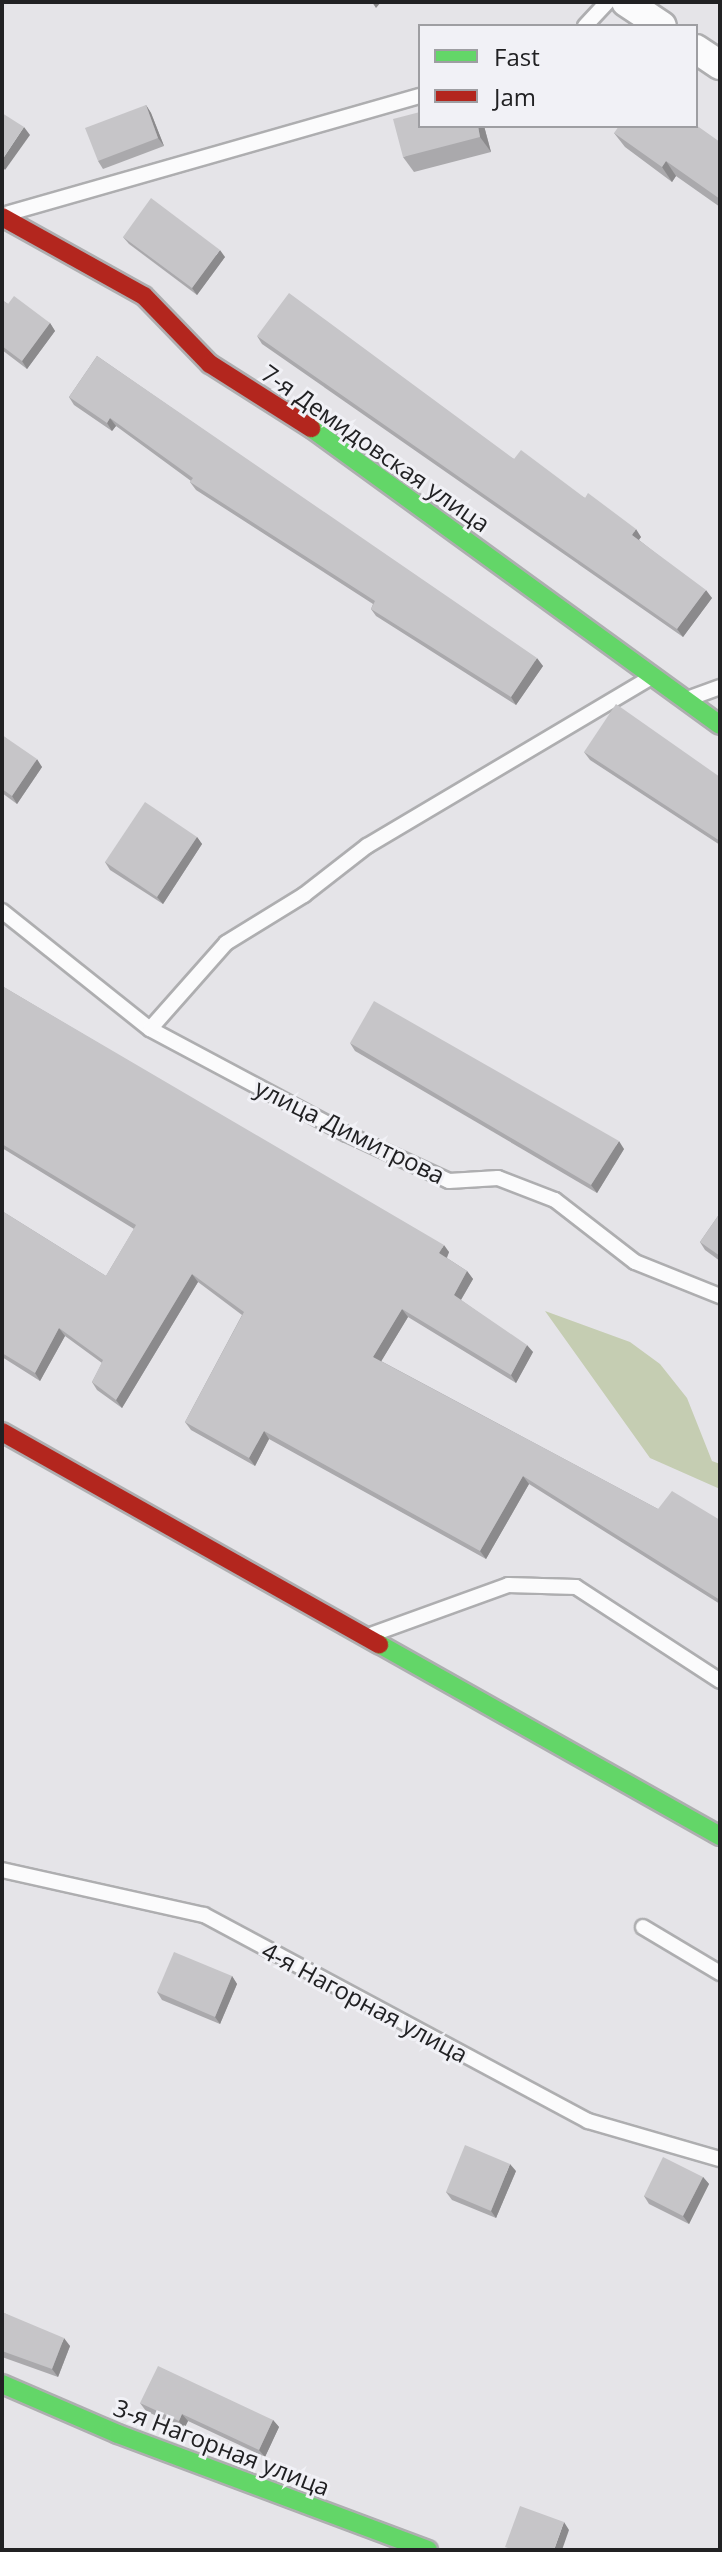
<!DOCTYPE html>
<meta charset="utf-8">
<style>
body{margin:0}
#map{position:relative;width:722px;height:2552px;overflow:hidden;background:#e5e4e8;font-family:"Open Sans",sans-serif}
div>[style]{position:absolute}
.green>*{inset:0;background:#c5cdb2}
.roads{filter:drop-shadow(2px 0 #aeaeb0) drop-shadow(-2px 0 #aeaeb0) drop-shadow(0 2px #aeaeb0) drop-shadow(0 -2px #aeaeb0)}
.lane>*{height:14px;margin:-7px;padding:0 7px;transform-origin:7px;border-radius:7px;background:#fbfbfc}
.street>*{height:28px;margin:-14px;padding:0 14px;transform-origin:14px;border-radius:14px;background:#fbfbfc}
.fast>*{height:18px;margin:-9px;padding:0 9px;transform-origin:9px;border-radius:9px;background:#63d668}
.jam>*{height:18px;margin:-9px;padding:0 9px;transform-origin:9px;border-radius:9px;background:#b3261e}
.wall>*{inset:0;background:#aaa9ac}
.shaded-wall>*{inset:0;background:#8b8a8c}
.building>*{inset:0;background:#c6c5c8}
span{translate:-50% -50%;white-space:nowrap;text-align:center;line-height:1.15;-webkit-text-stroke:6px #f1f1f6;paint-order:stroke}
.street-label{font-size:24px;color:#212123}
.frame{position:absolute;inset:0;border:4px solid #212123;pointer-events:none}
.legend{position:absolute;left:418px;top:24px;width:280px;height:104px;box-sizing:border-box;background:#f1f1f6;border:2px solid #9e9ea2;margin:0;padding:10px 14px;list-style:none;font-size:24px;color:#212123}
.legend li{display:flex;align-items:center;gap:16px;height:40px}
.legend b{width:40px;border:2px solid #9e9ea2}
</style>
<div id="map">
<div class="green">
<i style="clip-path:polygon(545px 1311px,630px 1342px,660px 1364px,687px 1398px,712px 1461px,720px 1464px,720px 1489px,650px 1458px)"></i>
</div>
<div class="roads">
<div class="lane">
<i style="left:585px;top:26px;width:33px;rotate:-47deg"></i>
<i style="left:9px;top:213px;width:427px;rotate:-15.9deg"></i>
<i style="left:690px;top:698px;width:32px;rotate:-20deg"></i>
<i style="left:2px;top:911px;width:189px;rotate:38.6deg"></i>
<i style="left:150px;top:1029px;width:223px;rotate:28.1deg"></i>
<i style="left:347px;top:1134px;width:112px;rotate:24.7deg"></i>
<i style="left:449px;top:1181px;width:49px;rotate:-3.5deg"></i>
<i style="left:498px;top:1178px;width:61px;rotate:21.1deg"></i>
<i style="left:555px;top:1200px;width:101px;rotate:37.8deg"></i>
<i style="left:635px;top:1262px;width:92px;rotate:21.8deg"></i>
<i style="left:150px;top:1029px;width:115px;rotate:-48.5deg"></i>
<i style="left:226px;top:943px;width:92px;rotate:-31.6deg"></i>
<i style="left:304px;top:895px;width:80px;rotate:-37.9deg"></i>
<i style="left:367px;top:846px;width:329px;rotate:-30.7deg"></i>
<i style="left:373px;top:1634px;width:144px;rotate:-19.9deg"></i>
<i style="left:508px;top:1585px;width:68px;rotate:1.7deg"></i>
<i style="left:576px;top:1587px;width:172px;rotate:33.1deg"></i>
<i style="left:2px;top:1870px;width:207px;rotate:12.6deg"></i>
<i style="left:204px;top:1915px;width:436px;rotate:28.2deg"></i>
<i style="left:588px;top:2121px;width:137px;rotate:16.1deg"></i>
<i style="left:643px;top:1927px;width:90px;rotate:30.9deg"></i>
</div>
<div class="street">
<i style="left:626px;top:2px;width:43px;rotate:33.7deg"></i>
<i style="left:696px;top:49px;width:29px;rotate:34deg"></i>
</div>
<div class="fast">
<i style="left:311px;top:428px;width:505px;rotate:35.99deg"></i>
<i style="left:379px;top:1644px;width:391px;rotate:29.4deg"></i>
<i style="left:2px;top:2384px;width:126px;rotate:23.3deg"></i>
<i style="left:118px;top:2434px;width:331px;rotate:20.5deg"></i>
</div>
<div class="jam">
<i style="left:2px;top:217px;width:162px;rotate:29.1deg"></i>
<i style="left:144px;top:296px;width:95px;rotate:45.9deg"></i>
<i style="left:210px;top:364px;width:120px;rotate:32.4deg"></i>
<i style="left:2px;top:1432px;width:433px;rotate:29.4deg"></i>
</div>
</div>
<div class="wall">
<i style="clip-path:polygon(146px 105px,151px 113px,164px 146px,103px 169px,98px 161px)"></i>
<i style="clip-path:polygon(484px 126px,491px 152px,414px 172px,403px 157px)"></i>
<i style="clip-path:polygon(614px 133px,720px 142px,720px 207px,676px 176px,672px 182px,625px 147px)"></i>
<i style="clip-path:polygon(123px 237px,225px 257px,197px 295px,129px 244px)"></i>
<i style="clip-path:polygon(2px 300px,8px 304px,50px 323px,55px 331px,27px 369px,2px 350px)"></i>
<i style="clip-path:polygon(257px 336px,514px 459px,585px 498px,641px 537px,639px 540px,712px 598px,683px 637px,262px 344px)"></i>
<i style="clip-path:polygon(97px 356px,543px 666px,516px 705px,376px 616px,371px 609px,373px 604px,196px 490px,190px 482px,191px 481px,116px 426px,112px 431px,74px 405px,69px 397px)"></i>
<i style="clip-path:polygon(2px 735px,42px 767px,17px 804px,2px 793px)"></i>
<i style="clip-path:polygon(584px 752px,720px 777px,720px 845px,590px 760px)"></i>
<i style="clip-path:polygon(197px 837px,202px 844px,163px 904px,110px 870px,105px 862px)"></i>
<i style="clip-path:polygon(2px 986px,449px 1252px,447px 1258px,467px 1271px,473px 1279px,461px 1300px,533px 1352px,516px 1383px,408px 1317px,381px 1361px,658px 1509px,720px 1520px,720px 1604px,529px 1484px,486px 1559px,269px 1439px,255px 1466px,191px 1430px,185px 1422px,242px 1315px,198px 1282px,122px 1408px,97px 1390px,92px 1382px,102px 1363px,65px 1336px,40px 1381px,2px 1357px,2px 1211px,106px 1276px,134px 1229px,2px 1148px)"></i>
<i style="clip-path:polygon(350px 1043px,624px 1149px,597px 1193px,355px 1051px)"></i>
<i style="clip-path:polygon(720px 1213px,720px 1261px,705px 1250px,700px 1242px)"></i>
<i style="clip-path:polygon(232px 1976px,237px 1984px,220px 2024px,162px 2000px,157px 1992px)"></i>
<i style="clip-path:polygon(516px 2171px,496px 2218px,452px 2200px,446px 2192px)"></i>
<i style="clip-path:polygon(703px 2177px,709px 2184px,689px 2224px,649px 2204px,644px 2196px)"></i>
<i style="clip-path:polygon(2px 2312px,70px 2346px,58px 2377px,2px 2357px)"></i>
<i style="clip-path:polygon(140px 2403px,273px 2420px,279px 2427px,265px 2457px,188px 2421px,184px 2429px,146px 2411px)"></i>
</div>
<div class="shaded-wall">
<i style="clip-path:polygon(372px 2px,381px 2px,376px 8px)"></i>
<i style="clip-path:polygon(146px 105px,151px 113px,164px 146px,158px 138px)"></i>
<i style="clip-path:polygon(478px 126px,484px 126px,491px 152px,480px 137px)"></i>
<i style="clip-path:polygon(24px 127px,30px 135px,5px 170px,2px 166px,2px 160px)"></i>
<i style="clip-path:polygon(666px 161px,676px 176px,672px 182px,662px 167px)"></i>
<i style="clip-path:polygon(220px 250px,225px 257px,197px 295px,192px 288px)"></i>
<i style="clip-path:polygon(50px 323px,55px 331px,27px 369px,22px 361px)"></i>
<i style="clip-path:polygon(110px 418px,116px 426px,112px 431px,107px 423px)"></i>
<i style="clip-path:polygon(636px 529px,641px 537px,637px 542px,632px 535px)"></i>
<i style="clip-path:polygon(706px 590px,712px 598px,683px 637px,677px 629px)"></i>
<i style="clip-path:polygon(537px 658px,543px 666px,516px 705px,511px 697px)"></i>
<i style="clip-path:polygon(37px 759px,42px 767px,17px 804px,12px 796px)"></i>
<i style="clip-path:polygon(197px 837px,202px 844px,163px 904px,157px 897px)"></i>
<i style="clip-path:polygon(619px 1141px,624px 1149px,597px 1193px,591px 1185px)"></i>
<i style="clip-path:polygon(444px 1245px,449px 1252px,445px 1261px,439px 1253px)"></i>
<i style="clip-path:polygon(467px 1271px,473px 1279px,459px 1303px,454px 1295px)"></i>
<i style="clip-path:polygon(192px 1274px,198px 1282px,122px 1408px,116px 1400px)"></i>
<i style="clip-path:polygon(402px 1309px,408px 1317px,379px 1365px,373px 1357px)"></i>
<i style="clip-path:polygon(59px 1328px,65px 1336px,40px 1381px,35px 1373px)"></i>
<i style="clip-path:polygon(527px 1345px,533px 1352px,516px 1383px,511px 1375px)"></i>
<i style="clip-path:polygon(264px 1431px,269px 1439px,255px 1466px,249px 1458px)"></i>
<i style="clip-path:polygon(523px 1476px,529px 1484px,486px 1559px,480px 1551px)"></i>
<i style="clip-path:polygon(232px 1976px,237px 1984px,220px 2024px,215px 2017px)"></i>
<i style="clip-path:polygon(510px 2164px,516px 2171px,496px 2218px,491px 2211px)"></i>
<i style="clip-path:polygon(703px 2177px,709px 2184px,689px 2224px,683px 2216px)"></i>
<i style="clip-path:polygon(64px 2338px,70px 2346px,58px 2377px,52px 2369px)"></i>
<i style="clip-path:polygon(182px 2414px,188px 2421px,184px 2429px,179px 2421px)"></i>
<i style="clip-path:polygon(273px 2420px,279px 2427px,265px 2457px,259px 2450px)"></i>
<i style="clip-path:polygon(564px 2522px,569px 2530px,562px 2550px,554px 2550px)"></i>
</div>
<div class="building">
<i style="clip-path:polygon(146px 105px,158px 138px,98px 161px,85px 128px)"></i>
<i style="clip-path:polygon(420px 112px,420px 126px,478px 126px,480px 137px,403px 157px,393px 119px)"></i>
<i style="clip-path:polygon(2px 113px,24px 127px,2px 160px)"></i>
<i style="clip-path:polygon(696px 125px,720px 142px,720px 199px,666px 161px,662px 167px,614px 133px,619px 126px,696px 126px)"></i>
<i style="clip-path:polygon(151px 198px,220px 250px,192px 288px,123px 237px)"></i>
<i style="clip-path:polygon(289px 293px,514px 459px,521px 450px,585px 498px,588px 493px,636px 529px,632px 535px,706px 590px,677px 629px,257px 336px)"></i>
<i style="clip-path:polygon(14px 296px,50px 323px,22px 361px,2px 346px,2px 300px,8px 304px)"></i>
<i style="clip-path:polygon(97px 356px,537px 658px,511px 697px,371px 609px,375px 601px,190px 482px,193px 478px,110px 418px,107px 423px,69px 397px)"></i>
<i style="clip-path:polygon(616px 704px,720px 777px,720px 841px,584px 752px)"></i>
<i style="clip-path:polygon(2px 735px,37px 759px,12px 796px,2px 789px)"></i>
<i style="clip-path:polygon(145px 802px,197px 837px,157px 897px,105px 862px)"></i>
<i style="clip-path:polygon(2px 986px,444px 1245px,439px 1253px,467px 1271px,454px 1295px,527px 1345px,511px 1375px,402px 1309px,373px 1357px,658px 1509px,672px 1491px,720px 1520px,720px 1600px,523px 1476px,480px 1551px,264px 1431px,249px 1458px,185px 1422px,244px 1312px,192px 1274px,116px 1400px,92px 1382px,103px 1360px,59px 1328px,35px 1373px,2px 1353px,2px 1211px,106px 1276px,136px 1225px,2px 1144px)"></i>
<i style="clip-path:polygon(374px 1001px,619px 1141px,591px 1185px,350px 1043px)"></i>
<i style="clip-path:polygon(720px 1213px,720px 1256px,700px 1242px)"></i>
<i style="clip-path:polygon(174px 1952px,232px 1976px,215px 2017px,157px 1992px)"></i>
<i style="clip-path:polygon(465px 2145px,510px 2164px,491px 2211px,446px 2192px)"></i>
<i style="clip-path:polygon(663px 2157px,703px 2177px,683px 2216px,644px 2196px)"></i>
<i style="clip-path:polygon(2px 2312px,64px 2338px,52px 2369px,2px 2351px)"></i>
<i style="clip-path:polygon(158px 2366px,273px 2420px,259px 2450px,182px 2414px,179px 2421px,140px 2403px)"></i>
<i style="clip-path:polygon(520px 2506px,564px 2522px,554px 2550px,514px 2550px,505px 2547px)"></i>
</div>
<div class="street-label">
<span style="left:376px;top:448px;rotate:35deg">7-я Демидовская улица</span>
<span style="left:350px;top:1131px;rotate:26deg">улица Димитрова</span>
<span style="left:365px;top:2002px;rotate:28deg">4-я Нагорная улица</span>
<span style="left:222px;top:2447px;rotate:21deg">3-я Нагорная улица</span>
</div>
<div class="frame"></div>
<ul class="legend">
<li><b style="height:10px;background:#63d668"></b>Fast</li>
<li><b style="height:10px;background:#b3261e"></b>Jam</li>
</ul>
</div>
